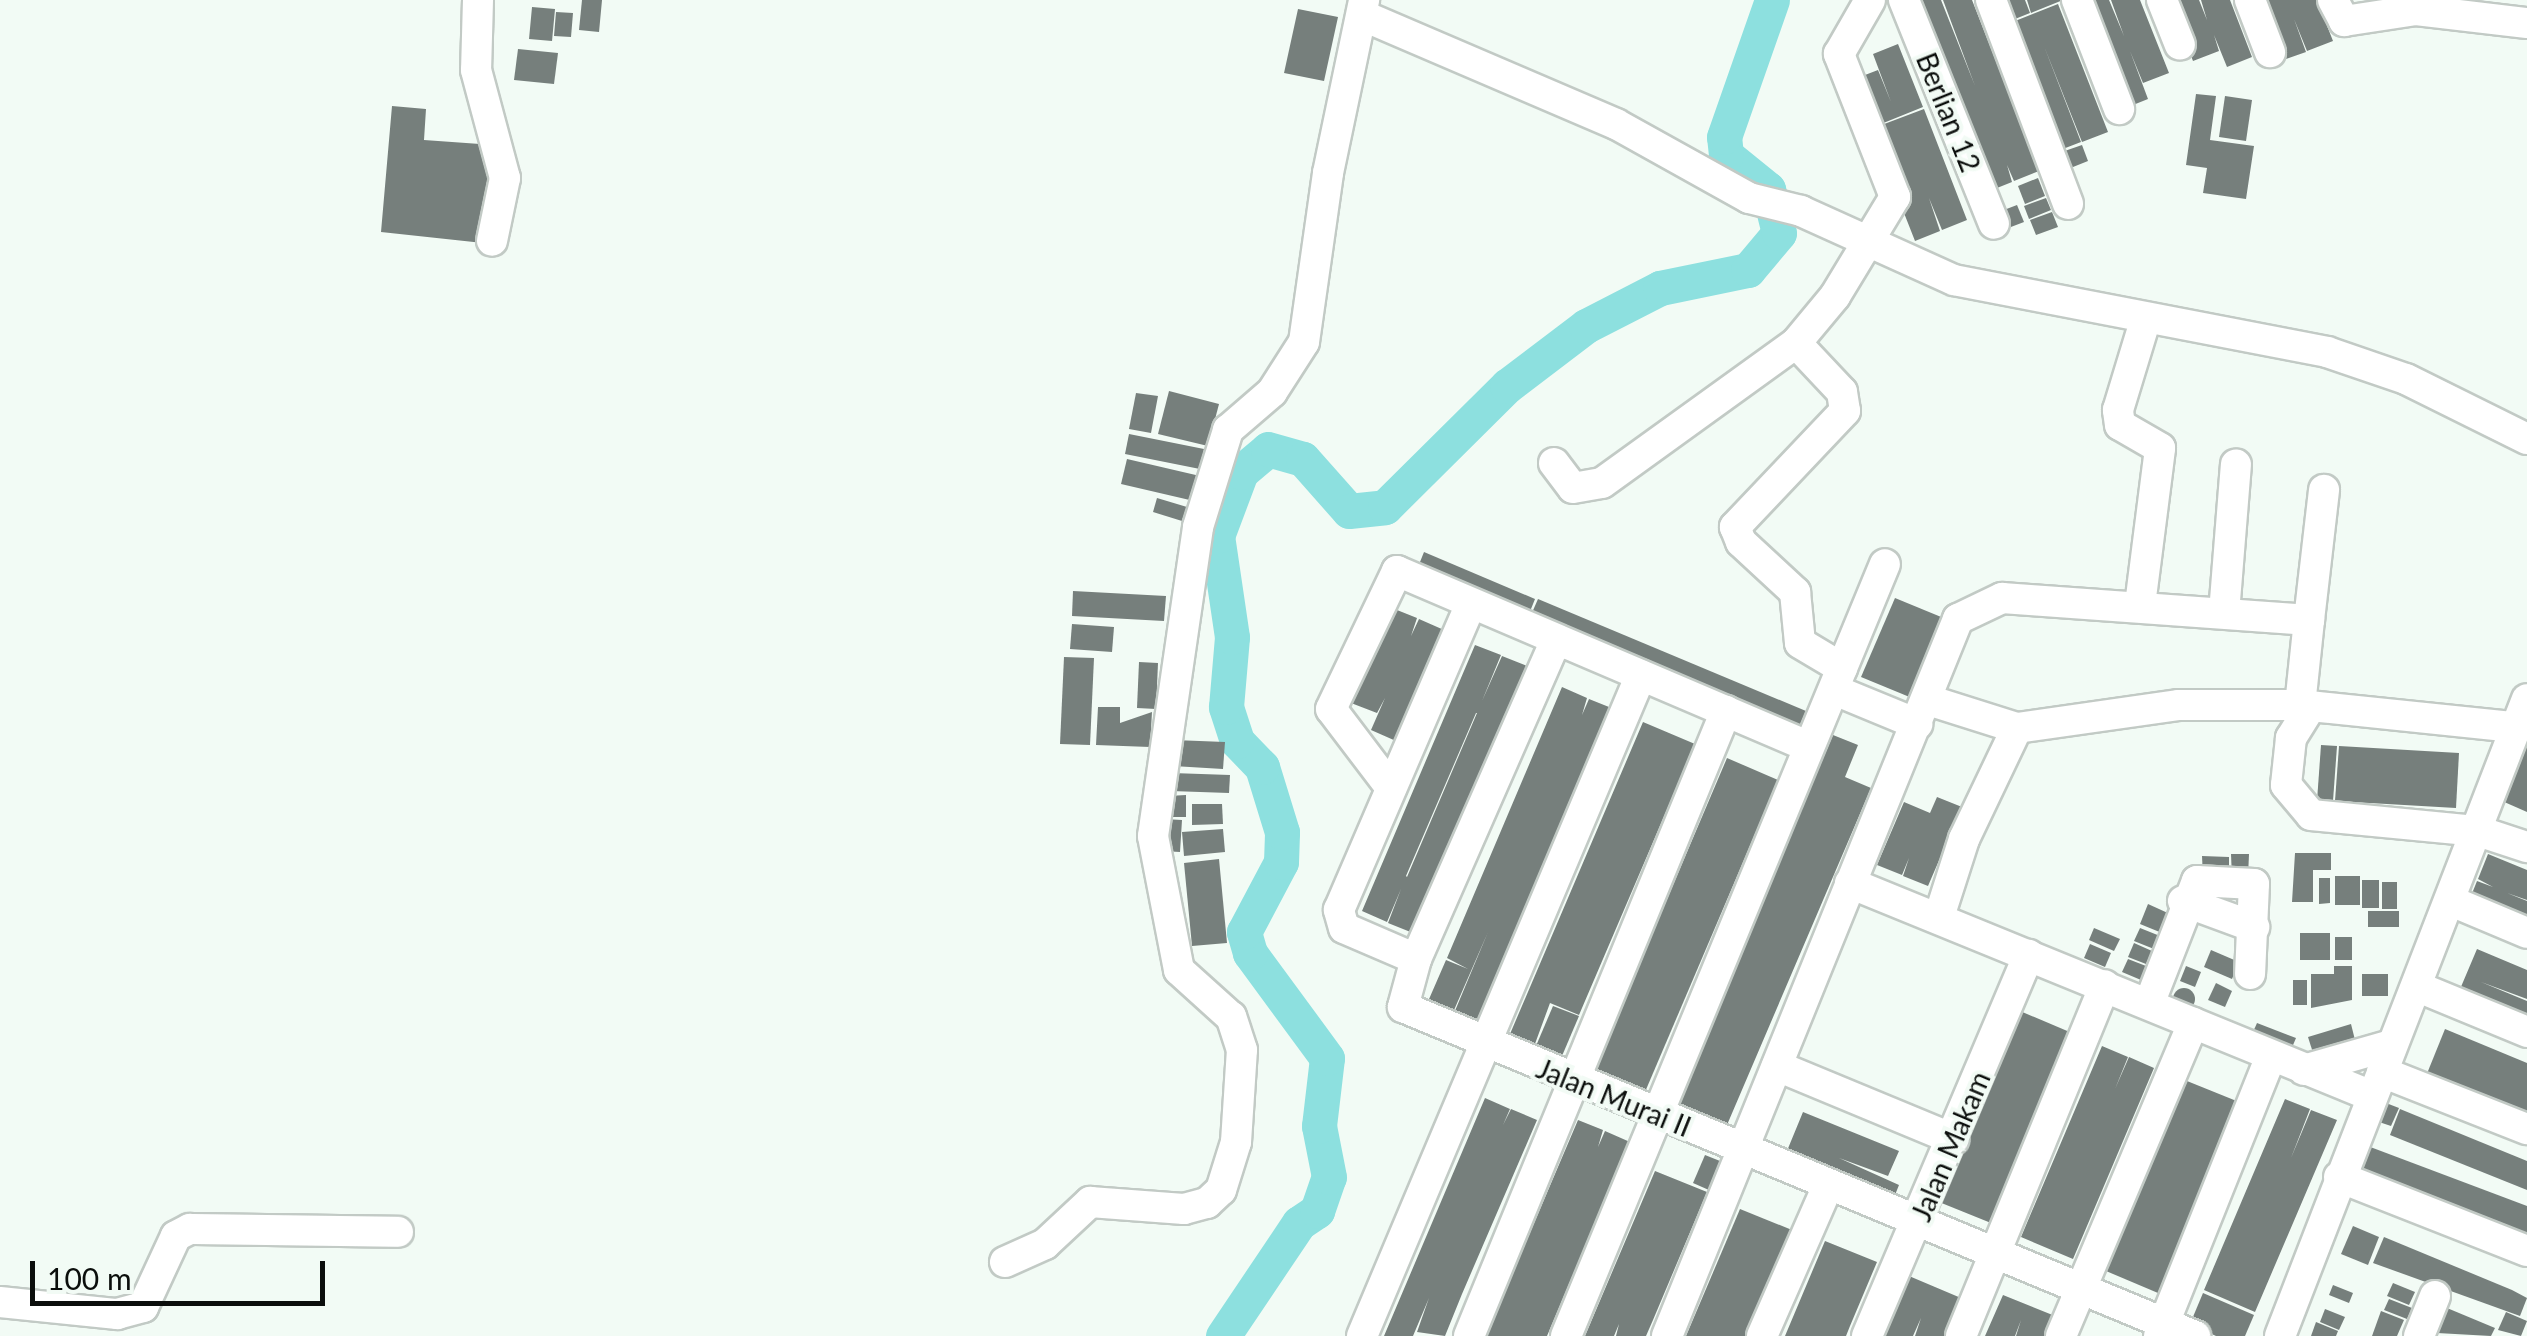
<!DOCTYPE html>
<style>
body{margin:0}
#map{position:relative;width:2527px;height:1336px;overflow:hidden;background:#f2fbf5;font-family:Lato,sans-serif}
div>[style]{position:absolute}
.river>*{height:35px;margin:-17.5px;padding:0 17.5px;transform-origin:17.5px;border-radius:17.5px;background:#8de0df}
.building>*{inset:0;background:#767f7c}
.round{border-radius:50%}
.roads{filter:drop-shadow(2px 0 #c2cac5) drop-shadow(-2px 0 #c2cac5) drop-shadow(0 2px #c2cac5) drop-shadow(0 -2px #c2cac5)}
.minor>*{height:30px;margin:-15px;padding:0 15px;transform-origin:15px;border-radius:15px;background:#fff}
span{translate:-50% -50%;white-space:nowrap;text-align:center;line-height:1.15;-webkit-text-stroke:8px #f2fbf5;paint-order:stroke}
.street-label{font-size:28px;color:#0b0e0c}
.scale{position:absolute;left:30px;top:1261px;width:295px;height:45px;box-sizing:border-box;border:5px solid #0b0e0c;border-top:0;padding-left:12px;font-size:30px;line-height:35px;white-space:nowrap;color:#0b0e0c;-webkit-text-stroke:8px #f2fbf5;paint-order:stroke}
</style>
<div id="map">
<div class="river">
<i style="left:1223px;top:1336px;width:136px;rotate:-56.1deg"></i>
<i style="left:1299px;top:1223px;width:22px;rotate:-34deg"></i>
<i style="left:1317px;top:1211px;width:36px;rotate:-71deg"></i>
<i style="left:1329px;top:1177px;width:52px;rotate:-101.1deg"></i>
<i style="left:1319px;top:1126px;width:68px;rotate:-83.3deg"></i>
<i style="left:1327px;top:1058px;width:130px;rotate:-126.3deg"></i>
<i style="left:1250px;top:953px;width:22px;rotate:-106deg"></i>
<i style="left:1244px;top:932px;width:79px;rotate:-62.1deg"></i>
<i style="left:1281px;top:862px;width:30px;rotate:-88deg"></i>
<i style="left:1282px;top:832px;width:68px;rotate:-107.1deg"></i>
<i style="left:1262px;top:767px;width:36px;rotate:-134deg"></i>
<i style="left:1237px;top:741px;width:36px;rotate:-108deg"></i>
<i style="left:1226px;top:707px;width:70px;rotate:-85.1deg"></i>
<i style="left:1232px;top:637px;width:102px;rotate:-98.4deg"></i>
<i style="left:1217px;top:536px;width:68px;rotate:-69.4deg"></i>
<i style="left:1241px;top:472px;width:35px;rotate:-40deg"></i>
<i style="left:1268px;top:449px;width:36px;rotate:16deg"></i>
<i style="left:1303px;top:459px;width:69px;rotate:48.5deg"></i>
<i style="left:1349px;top:511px;width:36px;rotate:-6deg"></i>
<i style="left:1385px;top:507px;width:172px;rotate:-44.8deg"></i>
<i style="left:1507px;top:386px;width:99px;rotate:-37.2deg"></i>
<i style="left:1586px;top:326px;width:83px;rotate:-27.2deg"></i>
<i style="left:1660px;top:288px;width:90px;rotate:-11.6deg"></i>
<i style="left:1748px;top:270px;width:48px;rotate:-50deg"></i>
<i style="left:1779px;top:233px;width:45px;rotate:-104deg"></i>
<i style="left:1768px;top:189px;width:54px;rotate:-141deg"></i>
<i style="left:1726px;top:155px;width:18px;rotate:-96deg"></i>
<i style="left:1724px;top:137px;width:145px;rotate:-70.7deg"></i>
</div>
<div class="building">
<i style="clip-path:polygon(582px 0,602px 0,599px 32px,579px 30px)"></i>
<i style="clip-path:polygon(1912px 0,1941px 0,1975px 86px,1943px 0,1972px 0,2039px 171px,2014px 181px,2007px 165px,2012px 182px,1987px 192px)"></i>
<i style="clip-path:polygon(1995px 0,2025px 0,2030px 13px,2005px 23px)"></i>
<i style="clip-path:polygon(2027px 0,2063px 0,2031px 13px)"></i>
<i style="clip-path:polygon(2080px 0,2109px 0,2124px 36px,2111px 0,2140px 0,2169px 73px,2143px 83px,2130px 51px,2148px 99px,2123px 109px)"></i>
<i style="clip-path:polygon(2169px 0,2199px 0,2207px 20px,2201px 0,2230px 0,2252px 57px,2227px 67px,2214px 35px,2219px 51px,2193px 61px)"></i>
<i style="clip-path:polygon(2256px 0,2317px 0,2333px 41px,2307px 51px,2294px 19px,2306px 52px,2280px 61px)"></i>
<i style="clip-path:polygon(2058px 4px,2108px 132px,2082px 142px,2044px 46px,2081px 142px,2055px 152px,2005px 25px)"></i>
<i style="clip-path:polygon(532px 7px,555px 9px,552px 41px,529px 39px)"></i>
<i style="clip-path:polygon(1298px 9px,1338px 17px,1324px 81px,1284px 73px)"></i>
<i style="clip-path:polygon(556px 12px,573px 13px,571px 37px,554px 36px)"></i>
<i style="clip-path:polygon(1898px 44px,1923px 107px,1871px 128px,1852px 80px,1878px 70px,1891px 102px,1873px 54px)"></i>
<i style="clip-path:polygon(518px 49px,558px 53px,554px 84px,514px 80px)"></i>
<i style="clip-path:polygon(2196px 94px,2216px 96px,2210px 140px,2254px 146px,2246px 199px,2203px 193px,2207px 168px,2186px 165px)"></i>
<i style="clip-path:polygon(2225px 96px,2252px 100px,2246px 141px,2219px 137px)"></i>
<i style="clip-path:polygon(392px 106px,426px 109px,424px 140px,494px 145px,483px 243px,381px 232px)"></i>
<i style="clip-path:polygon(1924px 109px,1967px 220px,1942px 230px,1929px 198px,1940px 231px,1915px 241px,1871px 129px)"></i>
<i style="clip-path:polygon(2082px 145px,2088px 161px,2063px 171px,2056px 154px)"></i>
<i style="clip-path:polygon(2038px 178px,2045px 196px,2025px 204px,2018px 186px)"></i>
<i style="clip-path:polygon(2046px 198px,2051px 210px,2029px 219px,2024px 206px)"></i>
<i style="clip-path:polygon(2017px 205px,2024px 222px,2003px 230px,1996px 213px)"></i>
<i style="clip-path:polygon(2052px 212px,2058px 227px,2036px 235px,2030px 220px)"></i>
<i style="clip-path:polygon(1169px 391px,1219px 404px,1208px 446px,1158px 434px)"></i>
<i style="clip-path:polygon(1136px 393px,1158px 396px,1151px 433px,1129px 429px)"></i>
<i style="clip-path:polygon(1129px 434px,1204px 449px,1200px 469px,1125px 454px)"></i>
<i style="clip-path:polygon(1127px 459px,1200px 476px,1194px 501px,1121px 484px)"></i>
<i style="clip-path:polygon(1157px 498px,1187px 507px,1182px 521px,1153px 512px)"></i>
<i style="clip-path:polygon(1424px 552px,1535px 599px,1525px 624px,1414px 577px)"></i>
<i style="clip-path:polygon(1073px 591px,1166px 596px,1164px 621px,1072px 616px)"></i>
<i style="clip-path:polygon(1895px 598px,1946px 619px,1912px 698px,1861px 677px)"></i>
<i style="clip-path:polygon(1538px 599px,1806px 711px,1795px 736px,1527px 624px)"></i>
<i style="clip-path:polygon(1392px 608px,1417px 618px,1411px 636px,1419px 619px,1444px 630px,1396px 741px,1371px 730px,1385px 698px,1377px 713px,1351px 703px)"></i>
<i style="clip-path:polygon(1072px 624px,1114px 627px,1112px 652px,1070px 649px)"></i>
<i style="clip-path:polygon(evenodd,1475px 645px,1501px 655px,1482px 701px,1502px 656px,1527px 666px,1413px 933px,1388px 923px,1401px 889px,1387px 922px,1362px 911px,1475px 645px,1476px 713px,1477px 713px,1407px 877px,1406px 876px,1476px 713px)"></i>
<i style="clip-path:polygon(1064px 657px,1094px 658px,1090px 745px,1060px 744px)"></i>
<i style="clip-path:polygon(1139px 662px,1158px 663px,1156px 709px,1137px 708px)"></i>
<i style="clip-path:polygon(1562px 687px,1587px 698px,1582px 715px,1589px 699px,1614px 709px,1478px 1028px,1452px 1018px,1488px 932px,1451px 1017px,1426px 1006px,1446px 960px,1468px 969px,1447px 958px)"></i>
<i style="clip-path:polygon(1098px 707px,1120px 707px,1120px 723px,1152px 712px,1150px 747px,1096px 745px)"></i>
<i style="clip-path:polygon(1643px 722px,1695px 744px,1579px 1015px,1550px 1003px,1532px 1052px,1507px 1041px)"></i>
<i style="clip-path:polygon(1833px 735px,1858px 745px,1845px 777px,1871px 788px,1721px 1139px,1670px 1118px)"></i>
<i style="clip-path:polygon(1174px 740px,1225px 742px,1223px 769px,1173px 766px)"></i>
<i style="clip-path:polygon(2527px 743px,2527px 812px,2502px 801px)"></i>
<i style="clip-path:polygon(2321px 745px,2337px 746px,2333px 801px,2317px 801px)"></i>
<i style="clip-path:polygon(2339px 746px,2459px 753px,2456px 808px,2335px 801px)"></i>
<i style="clip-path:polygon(1727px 758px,1778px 780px,1642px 1099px,1591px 1078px)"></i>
<i style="clip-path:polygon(1172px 773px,1230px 775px,1229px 793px,1171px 791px)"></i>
<i style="clip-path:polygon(1186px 795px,1186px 817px,1168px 817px,1168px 796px)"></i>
<i style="clip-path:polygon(1937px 797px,1962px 807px,1928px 886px,1903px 876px,1909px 858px,1902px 875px,1877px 865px,1904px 802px,1930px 813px)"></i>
<i style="clip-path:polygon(1192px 804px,1222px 804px,1223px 824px,1192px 825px)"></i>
<i style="clip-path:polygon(1164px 819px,1182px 820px,1180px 852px,1162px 851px)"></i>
<i style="clip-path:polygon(1223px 829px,1225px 852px,1184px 856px,1182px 832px)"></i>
<i style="clip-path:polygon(2295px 853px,2331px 853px,2331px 870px,2313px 870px,2313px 902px,2292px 902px)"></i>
<i style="clip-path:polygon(2231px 854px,2249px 854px,2248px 877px,2232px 878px)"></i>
<i style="clip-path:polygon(2488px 854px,2527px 870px,2527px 900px,2507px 893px,2527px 901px,2527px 931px,2467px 906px,2477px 881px,2493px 887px,2478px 879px)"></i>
<i style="clip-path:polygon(2202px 856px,2229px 857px,2229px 878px,2203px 877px)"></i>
<i style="clip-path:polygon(1219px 859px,1227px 943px,1192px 946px,1184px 863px)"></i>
<i style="clip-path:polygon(2335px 876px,2360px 876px,2360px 905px,2335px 905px)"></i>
<i style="clip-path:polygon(2319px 878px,2330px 878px,2330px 903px,2319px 904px)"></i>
<i style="clip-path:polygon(2362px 880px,2379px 880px,2379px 908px,2362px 908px)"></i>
<i style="clip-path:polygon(2382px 882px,2397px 882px,2397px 909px,2382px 909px)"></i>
<i style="clip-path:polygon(2148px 904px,2170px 914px,2162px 933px,2140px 924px)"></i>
<i style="clip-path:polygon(2368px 911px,2399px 911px,2399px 927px,2368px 927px)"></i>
<i style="clip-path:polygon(2094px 928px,2120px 939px,2114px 951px,2089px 940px)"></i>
<i style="clip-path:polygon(2140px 928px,2160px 936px,2154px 949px,2134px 941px)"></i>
<i style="clip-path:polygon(2300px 933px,2330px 933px,2330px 960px,2300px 960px)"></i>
<i style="clip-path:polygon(2335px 937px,2352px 937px,2352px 960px,2335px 960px)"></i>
<i style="clip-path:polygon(2134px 943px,2152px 951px,2146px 964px,2128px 957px)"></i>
<i style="clip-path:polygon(2090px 944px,2111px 953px,2105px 967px,2084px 958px)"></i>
<i style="clip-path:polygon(2477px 949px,2527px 970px,2527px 999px,2481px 982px,2527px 1001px,2527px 1030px,2455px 1001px)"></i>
<i style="clip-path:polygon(2211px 950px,2239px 962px,2232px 979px,2204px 967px)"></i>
<i style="clip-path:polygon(2128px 959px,2146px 966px,2141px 980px,2122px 972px)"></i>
<i style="clip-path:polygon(2186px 966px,2201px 972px,2195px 987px,2180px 981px)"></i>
<i style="clip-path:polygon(2334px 966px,2352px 966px,2352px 1000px,2311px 1008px,2311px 974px,2334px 974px)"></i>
<i style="clip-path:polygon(2362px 974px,2388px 974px,2388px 996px,2362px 996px)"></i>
<i style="clip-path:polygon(2293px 980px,2307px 980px,2307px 1005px,2293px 1005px)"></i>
<i style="clip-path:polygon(2216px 983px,2232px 991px,2225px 1007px,2208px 1000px)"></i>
<i class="round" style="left:2173px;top:988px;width:22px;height:22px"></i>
<i style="clip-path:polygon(1553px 1006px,1579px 1016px,1559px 1063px,1533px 1053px)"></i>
<i style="clip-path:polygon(2020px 1011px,2072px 1033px,1991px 1223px,1939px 1202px)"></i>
<i style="clip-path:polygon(2257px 1023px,2296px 1038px,2288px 1057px,2249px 1041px)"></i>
<i style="clip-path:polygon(2351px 1024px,2356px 1044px,2314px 1056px,2308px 1037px)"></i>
<i style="clip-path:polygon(2445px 1029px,2527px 1063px,2527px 1123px,2424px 1081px)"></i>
<i style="clip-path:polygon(2102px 1046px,2128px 1057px,2115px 1089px,2129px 1057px,2154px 1068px,2073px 1259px,2021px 1237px)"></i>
<i style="clip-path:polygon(2187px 1081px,2239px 1102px,2158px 1293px,2106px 1271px)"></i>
<i style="clip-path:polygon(1485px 1098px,1510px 1109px,1503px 1125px,1511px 1109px,1537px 1120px,1462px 1294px,1445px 1336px,1417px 1332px,1429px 1298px,1413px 1336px,1384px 1336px)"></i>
<i style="clip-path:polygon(2285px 1099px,2310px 1109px,2291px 1158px,2311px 1110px,2337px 1120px,2255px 1312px,2204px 1290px)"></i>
<i style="clip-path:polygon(2386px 1103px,2399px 1108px,2391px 1126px,2379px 1122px)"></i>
<i style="clip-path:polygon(2400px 1109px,2527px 1161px,2527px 1190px,2390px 1135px)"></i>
<i style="clip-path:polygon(1803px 1112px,1899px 1151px,1888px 1176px,1839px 1158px,1899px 1185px,1891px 1205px,1782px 1163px)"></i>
<i style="clip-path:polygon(1578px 1120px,1603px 1130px,1598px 1147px,1605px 1131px,1630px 1142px,1569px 1284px,1547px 1336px,1486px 1336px)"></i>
<i style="clip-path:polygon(2365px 1145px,2527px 1206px,2527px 1235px,2354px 1172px)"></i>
<i style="clip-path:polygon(1705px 1155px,1730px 1165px,1718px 1194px,1693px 1183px)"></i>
<i style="clip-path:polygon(1655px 1171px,1707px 1192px,1653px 1320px,1646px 1336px,1616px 1336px,1619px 1324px,1614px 1336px,1585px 1336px)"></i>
<i style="clip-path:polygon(1740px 1209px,1792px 1230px,1747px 1336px,1686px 1336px)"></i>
<i style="clip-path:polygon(2353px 1226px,2379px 1237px,2368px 1265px,2341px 1254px)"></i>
<i style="clip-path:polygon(2384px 1237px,2512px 1290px,2527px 1298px,2520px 1316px,2373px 1263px)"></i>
<i style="clip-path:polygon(1825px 1241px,1877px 1262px,1850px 1326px,1846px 1336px,1785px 1336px)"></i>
<i style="clip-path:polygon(1909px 1276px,1961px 1298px,1944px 1336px,1915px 1336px,1921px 1318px,1913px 1336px,1884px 1336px)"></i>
<i style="clip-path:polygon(2393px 1283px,2415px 1292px,2409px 1305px,2387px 1296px)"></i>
<i style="clip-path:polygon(2333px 1285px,2353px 1293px,2349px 1303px,2329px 1295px)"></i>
<i style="clip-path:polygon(2203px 1293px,2254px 1315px,2245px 1336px,2216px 1336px,2190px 1324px)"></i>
<i style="clip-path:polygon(2003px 1295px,2055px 1316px,2046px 1336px,2016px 1336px,2021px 1320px,2015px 1336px,1985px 1336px)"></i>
<i style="clip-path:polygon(2389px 1299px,2412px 1308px,2407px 1319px,2384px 1310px)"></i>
<i style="clip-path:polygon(2447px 1308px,2495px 1328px,2491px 1336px,2437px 1333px)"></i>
<i style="clip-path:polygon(2325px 1309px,2345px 1317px,2339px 1330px,2320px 1322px)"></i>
<i style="clip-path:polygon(2381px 1311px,2404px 1320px,2397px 1336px,2372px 1336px)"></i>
<i style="clip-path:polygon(2506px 1312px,2527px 1321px,2521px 1336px,2498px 1330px)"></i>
<i style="clip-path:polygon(2316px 1322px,2338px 1331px,2336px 1336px,2311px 1336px)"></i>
</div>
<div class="roads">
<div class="minor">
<i style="left:478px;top:0;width:70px;rotate:91.6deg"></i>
<i style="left:476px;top:70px;width:112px;rotate:75deg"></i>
<i style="left:505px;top:178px;width:64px;rotate:101.7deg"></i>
<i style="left:1904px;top:0;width:241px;rotate:68.1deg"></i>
<i style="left:1991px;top:0;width:218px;rotate:69.3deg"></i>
<i style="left:2077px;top:0;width:117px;rotate:68.9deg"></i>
<i style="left:2162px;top:0;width:48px;rotate:68.2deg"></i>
<i style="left:2250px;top:0;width:56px;rotate:69deg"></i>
<i style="left:2333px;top:0;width:24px;rotate:62deg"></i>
<i style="left:2344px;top:21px;width:73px;rotate:-8.7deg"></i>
<i style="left:2416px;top:10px;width:112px;rotate:6.7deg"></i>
<i style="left:1364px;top:16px;width:274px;rotate:23.2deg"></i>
<i style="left:1616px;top:124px;width:152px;rotate:29.1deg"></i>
<i style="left:1749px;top:198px;width:54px;rotate:14deg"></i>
<i style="left:1801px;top:211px;width:168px;rotate:24.3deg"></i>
<i style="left:1954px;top:280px;width:380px;rotate:10.9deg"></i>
<i style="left:2327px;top:352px;width:83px;rotate:18.9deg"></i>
<i style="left:2406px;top:379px;width:135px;rotate:26.4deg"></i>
<i style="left:1796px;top:343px;width:67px;rotate:46.8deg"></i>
<i style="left:1842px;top:392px;width:19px;rotate:81deg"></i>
<i style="left:1845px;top:411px;width:160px;rotate:133.5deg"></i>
<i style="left:1735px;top:527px;width:16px;rotate:68deg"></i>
<i style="left:1741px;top:542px;width:74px;rotate:42.8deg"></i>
<i style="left:1795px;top:592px;width:51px;rotate:84.4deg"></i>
<i style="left:1800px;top:643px;width:49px;rotate:30.8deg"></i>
<i style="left:1554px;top:463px;width:31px;rotate:53deg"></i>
<i style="left:1573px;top:488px;width:29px;rotate:-10deg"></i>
<i style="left:1602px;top:483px;width:239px;rotate:-35.8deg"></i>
<i style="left:1796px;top:343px;width:61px;rotate:-50.3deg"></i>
<i style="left:1835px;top:296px;width:116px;rotate:-58.8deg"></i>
<i style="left:1895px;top:197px;width:154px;rotate:-111.4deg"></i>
<i style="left:1839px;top:54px;width:62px;rotate:-60.1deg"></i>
<i style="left:2140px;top:605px;width:158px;rotate:-82.7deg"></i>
<i style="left:2160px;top:448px;width:46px;rotate:-150.1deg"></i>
<i style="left:2120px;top:425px;width:15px;rotate:-98deg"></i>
<i style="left:2118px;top:410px;width:93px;rotate:-73.1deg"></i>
<i style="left:2224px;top:613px;width:149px;rotate:-85.4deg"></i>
<i style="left:2309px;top:620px;width:131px;rotate:-83.4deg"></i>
<i style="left:1556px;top:640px;width:348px;rotate:113.7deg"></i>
<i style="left:1416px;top:959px;width:50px;rotate:105.2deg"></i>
<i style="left:1403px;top:1007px;width:858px;rotate:22.56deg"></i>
<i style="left:1837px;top:691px;width:87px;rotate:22.4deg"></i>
<i style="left:1928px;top:700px;width:93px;rotate:17.5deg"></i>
<i style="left:2017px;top:728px;width:164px;rotate:-8.1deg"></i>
<i style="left:2179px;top:705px;width:121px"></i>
<i style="left:2300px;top:705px;width:213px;rotate:5.9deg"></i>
<i style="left:2311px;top:706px;width:38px;rotate:122deg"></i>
<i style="left:2291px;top:738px;width:47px;rotate:96.1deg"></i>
<i style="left:2286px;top:785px;width:39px;rotate:50deg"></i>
<i style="left:2311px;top:815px;width:168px;rotate:5.5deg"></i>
<i style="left:2478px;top:831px;width:52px;rotate:18.1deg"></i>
<i style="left:1391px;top:788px;width:99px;rotate:-127.2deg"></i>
<i style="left:1331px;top:709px;width:153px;rotate:-64.4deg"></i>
<i style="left:1397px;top:571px;width:447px;rotate:23.1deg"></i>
<i style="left:1850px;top:883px;width:564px;rotate:22.2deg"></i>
<i style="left:2183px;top:901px;width:76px;rotate:20.1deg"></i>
<i style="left:2451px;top:901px;width:82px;rotate:22.8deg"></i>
<i style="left:1939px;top:917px;width:82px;rotate:-72.2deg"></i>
<i style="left:1964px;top:839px;width:123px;rotate:-64.5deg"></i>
<i style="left:1416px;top:959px;width:78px;rotate:-156.7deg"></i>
<i style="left:1344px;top:928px;width:19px;rotate:-106deg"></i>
<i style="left:1339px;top:910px;width:329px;rotate:-66.7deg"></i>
<i style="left:2418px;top:987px;width:118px;rotate:22.4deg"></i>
<i style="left:2149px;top:1004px;width:132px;rotate:-68.7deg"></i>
<i style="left:2197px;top:881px;width:57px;rotate:3deg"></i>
<i style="left:2254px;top:884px;width:90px;rotate:92.5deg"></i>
<i style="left:1777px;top:1066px;width:191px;rotate:22.5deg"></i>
<i style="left:2304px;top:1070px;width:91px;rotate:-16deg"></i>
<i style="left:2382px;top:1072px;width:156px;rotate:21.5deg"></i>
<i style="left:2339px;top:1177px;width:202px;rotate:21.5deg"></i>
<i style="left:1005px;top:1262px;width:44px;rotate:-24.2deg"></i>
<i style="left:1045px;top:1244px;width:62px;rotate:-43deg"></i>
<i style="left:1090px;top:1202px;width:94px;rotate:4.3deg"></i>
<i style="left:1184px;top:1209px;width:24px;rotate:-15deg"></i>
<i style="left:1207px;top:1203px;width:19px;rotate:-43deg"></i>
<i style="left:1221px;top:1190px;width:50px;rotate:-72.6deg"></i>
<i style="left:1236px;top:1142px;width:92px;rotate:-86.3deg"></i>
<i style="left:1242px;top:1050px;width:35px;rotate:-108deg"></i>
<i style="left:1231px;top:1017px;width:70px;rotate:-137.9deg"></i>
<i style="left:1179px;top:970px;width:136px;rotate:-101deg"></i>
<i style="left:1153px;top:836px;width:312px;rotate:-81.7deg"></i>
<i style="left:1198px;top:527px;width:102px;rotate:-72.8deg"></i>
<i style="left:1228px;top:430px;width:58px;rotate:-40.8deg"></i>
<i style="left:1272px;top:392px;width:59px;rotate:-57.4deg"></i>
<i style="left:1304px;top:342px;width:171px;rotate:-81.9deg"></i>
<i style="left:1328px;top:173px;width:177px;rotate:-78.2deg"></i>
<i style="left:0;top:1302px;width:118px;rotate:5.9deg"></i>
<i style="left:117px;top:1314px;width:27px;rotate:-15deg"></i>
<i style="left:143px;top:1307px;width:78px;rotate:-65.1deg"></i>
<i style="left:176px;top:1236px;width:16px;rotate:-27deg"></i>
<i style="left:190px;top:1229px;width:208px;rotate:0.8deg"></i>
<i style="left:1362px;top:1336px;width:717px;rotate:-67.12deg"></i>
<i style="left:1469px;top:1336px;width:676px;rotate:-67.65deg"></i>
<i style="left:1566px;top:1336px;width:835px;rotate:-67.55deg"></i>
<i style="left:1667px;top:1336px;width:774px;rotate:-67.91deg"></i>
<i style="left:1958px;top:619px;width:49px;rotate:-25.5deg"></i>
<i style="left:2002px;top:598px;width:308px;rotate:4.1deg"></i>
<i style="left:2309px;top:620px;width:85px;rotate:96deg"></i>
<i style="left:1762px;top:1336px;width:164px;rotate:-66.3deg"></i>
<i style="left:1867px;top:1336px;width:414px;rotate:-67deg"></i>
<i style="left:1961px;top:1336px;width:379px;rotate:-67.7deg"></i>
<i style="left:2061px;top:1336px;width:340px;rotate:-67.1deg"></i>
<i style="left:2159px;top:1336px;width:298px;rotate:-68.2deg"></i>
<i style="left:2280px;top:1336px;width:683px;rotate:-68.81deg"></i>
<i style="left:2419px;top:1336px;width:43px;rotate:-68.2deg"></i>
</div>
</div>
<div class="street-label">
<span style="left:1949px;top:112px;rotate:68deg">Berlian 12</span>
<span style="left:1614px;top:1097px;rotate:22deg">Jalan Murai II</span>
<span style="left:1950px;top:1146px;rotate:-67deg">Jalan Makam</span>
</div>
<div class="scale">100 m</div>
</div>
